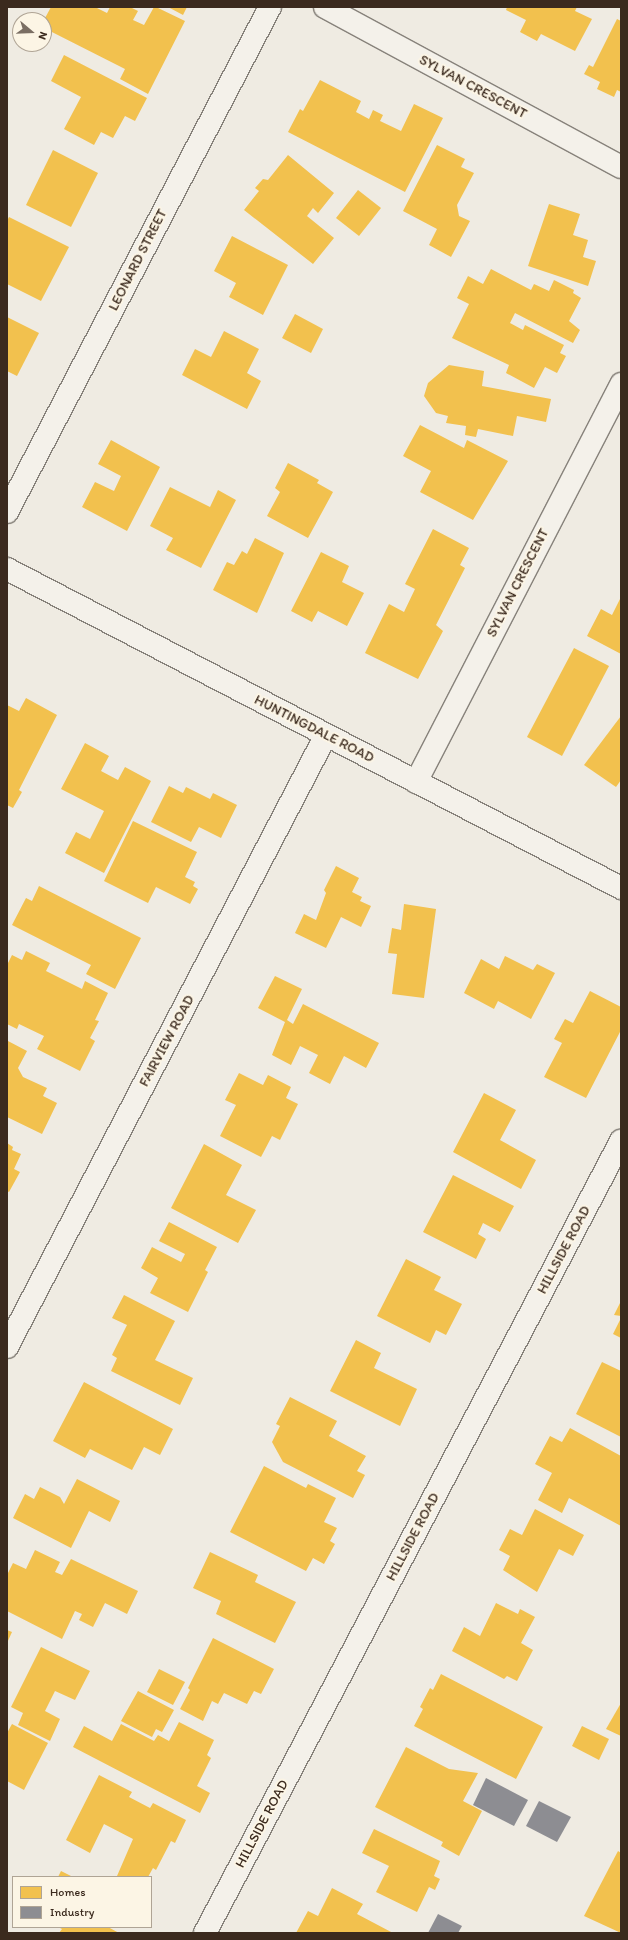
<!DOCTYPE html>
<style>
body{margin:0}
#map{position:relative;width:628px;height:1940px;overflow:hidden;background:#efebe2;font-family:Itim,sans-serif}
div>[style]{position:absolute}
.homes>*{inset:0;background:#f2c14e}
.industry>*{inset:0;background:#8d8d92}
.roads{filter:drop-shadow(1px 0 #87827b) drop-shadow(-1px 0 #87827b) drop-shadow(0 1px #87827b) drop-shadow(0 -1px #87827b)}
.minor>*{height:22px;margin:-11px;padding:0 11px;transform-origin:11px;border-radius:11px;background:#f4f1ea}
.primary>*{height:22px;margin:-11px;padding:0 11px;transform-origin:11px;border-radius:11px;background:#f4f1ea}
span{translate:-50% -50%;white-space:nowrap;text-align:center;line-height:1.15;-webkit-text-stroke:4px #fcf5e5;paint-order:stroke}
.street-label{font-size:14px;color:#3b2a1e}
.frame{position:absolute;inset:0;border:8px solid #3b2a1e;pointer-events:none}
.legend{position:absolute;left:12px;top:1876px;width:140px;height:52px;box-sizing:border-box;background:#fcf5e5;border:1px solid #afa495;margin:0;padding:5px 7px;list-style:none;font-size:12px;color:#3b2a1e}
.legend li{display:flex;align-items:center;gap:8px;height:20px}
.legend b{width:20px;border:1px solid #afa495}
.north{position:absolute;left:12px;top:12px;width:40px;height:40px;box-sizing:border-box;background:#fcf5e5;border:1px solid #afa495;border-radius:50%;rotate:109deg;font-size:11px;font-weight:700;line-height:16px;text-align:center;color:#3b2a1e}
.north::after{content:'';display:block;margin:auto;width:14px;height:18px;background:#7a6e63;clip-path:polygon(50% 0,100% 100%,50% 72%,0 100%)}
</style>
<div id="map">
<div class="homes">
<i style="clip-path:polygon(51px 7px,95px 7px,107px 13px,110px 7px,130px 7px,138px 11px,133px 20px,144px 25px,154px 7px,156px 7px,185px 21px,148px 94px,120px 79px,125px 69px,44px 28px,44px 20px)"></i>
<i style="clip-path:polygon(168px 7px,187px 7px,183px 15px)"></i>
<i style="clip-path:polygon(507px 7px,577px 7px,575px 11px,592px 19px,575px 51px,541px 34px,537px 41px,520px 32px,526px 20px,506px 10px)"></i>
<i style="clip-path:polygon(617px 19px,621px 21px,621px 92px,617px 90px,614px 97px,597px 89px,600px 82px,584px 74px,589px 65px,593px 67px)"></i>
<i style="clip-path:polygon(64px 55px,147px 98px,135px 121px,125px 116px,113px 138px,101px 132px,94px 145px,64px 129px,81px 97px,51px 81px)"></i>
<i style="clip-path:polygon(320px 80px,361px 101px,356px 112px,369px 119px,373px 110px,383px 115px,380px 121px,401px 131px,414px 104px,443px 118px,405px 192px,288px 132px,300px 109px,303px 111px)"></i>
<i style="clip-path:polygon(437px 145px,465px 159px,461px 167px,474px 173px,457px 205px,459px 216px,470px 221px,451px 257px,429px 245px,437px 229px,403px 211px)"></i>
<i style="clip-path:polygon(53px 150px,98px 173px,71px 227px,26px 205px)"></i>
<i style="clip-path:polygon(288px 155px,334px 193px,318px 213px,313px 208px,307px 216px,334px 238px,313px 264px,244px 210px,259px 191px,255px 188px,263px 179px,268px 180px)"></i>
<i style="clip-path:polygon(358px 190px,381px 208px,359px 236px,336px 218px)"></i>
<i style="clip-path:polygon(549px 204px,580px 214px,573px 235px,588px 240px,583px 257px,596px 261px,588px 286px,528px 266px)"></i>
<i style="clip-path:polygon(9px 217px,69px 247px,41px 301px,7px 284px,7px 221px)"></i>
<i style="clip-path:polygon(232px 236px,288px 265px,263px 315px,229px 297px,236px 283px,214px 271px)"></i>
<i style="clip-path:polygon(491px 269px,531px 290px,534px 284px,549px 291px,554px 280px,574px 290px,573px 293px,581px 298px,569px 321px,580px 330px,573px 343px,515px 313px,510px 323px,523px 330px,525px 325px,564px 345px,560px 353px,566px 356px,557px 373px,545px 367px,534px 388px,506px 373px,509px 365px,452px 338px,469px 304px,457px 298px,468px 276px,483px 284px)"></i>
<i style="clip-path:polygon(295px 314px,323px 329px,311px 353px,282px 338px)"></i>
<i style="clip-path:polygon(7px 317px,39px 333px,17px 376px,7px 371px)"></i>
<i style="clip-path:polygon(224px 331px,259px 349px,247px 373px,261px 381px,247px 409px,182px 375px,195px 349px,211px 357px)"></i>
<i style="clip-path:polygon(449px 365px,484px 371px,482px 386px,551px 399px,546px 422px,517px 416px,513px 436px,478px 429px,476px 437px,465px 435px,466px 426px,446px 423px,448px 416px,436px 413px,424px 396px,428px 383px)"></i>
<i style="clip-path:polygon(420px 425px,464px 448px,467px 440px,508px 461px,473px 520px,420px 492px,431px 471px,403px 456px)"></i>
<i style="clip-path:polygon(111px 440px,160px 467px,127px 531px,82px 507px,95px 482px,114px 491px,121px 476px,98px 464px)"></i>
<i style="clip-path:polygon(288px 463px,319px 480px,317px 483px,333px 492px,308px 538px,267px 516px,280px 492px,275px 488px)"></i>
<i style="clip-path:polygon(170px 487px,210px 507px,218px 490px,236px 500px,201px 568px,166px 550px,173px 538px,150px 526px)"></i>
<i style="clip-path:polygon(433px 529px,469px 548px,460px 565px,465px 568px,436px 625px,443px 631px,418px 679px,365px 653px,389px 604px,404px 612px,415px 589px,405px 584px)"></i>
<i style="clip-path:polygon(255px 538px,284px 553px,257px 613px,213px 590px,227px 562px,234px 565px,242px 551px,247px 554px)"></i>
<i style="clip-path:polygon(321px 552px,349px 566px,342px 582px,364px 593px,347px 626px,318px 611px,312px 622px,291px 611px)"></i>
<i style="clip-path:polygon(621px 597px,621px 654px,587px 636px,601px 609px,612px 615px)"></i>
<i style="clip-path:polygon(574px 648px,609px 666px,562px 756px,527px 737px)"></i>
<i style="clip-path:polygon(26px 698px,57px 715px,19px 790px,22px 792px,13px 808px,7px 805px,7px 705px,19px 711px)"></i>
<i style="clip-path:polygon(621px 716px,621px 780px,616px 787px,584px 765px)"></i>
<i style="clip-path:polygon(85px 743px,109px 756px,101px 771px,118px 780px,125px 767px,151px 781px,104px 873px,65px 853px,76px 832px,90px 839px,104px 811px,61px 789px)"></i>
<i style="clip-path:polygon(169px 786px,183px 793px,186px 787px,210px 799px,213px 793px,237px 805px,221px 838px,199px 827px,191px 842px,151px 822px)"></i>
<i style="clip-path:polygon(133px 821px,197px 852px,185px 877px,195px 882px,193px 886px,198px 889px,190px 904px,156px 887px,148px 903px,104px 881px)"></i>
<i style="clip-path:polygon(336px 866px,359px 878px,352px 892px,362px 897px,360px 901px,371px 906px,361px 927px,341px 917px,326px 948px,295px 933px,304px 914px,316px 920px,326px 893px,324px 890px)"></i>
<i style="clip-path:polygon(39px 886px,141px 938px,115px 989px,86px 974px,91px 965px,12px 925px,26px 898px,32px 901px)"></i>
<i style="clip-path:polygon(404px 904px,436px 909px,424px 998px,392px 994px,397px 954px,388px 953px,392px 928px,401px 930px)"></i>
<i style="clip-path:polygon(26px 951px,50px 963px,46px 971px,82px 989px,85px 981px,108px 993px,95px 1020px,99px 1021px,90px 1038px,95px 1041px,80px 1071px,37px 1049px,44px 1036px,19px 1024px,17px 1029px,7px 1024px,7px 965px,12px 955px,22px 960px)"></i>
<i style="clip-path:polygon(505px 956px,533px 970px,537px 964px,555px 973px,531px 1019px,498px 1001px,494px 1009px,464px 993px,481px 959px,499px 969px)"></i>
<i style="clip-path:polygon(275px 976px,302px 989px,287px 1020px,293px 1024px,303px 1004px,379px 1043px,366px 1068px,344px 1056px,330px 1084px,309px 1073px,318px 1055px,300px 1046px,291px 1065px,272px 1055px,285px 1022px,258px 1008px)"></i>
<i style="clip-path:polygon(590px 991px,621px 1007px,621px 1030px,586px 1098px,544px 1077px,562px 1043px,554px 1039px,565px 1019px,573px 1023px)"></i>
<i style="clip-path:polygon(7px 1037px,8px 1041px,27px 1051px,18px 1068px,23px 1077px,47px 1088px,43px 1096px,57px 1103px,42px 1134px,7px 1117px)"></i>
<i style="clip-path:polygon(239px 1073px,263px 1085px,268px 1075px,291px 1087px,286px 1098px,298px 1104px,280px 1140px,272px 1136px,261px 1157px,220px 1136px,236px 1105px,225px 1100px)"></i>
<i style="clip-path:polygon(484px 1093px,516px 1110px,500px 1140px,536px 1160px,521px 1189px,453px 1152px)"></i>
<i style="clip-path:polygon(7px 1143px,13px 1147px,12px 1150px,21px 1154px,14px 1169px,20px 1172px,9px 1192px,7px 1191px)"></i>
<i style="clip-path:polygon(204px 1144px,242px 1165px,226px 1195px,256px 1210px,238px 1243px,171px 1208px)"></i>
<i style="clip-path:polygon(453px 1175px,514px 1206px,500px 1232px,483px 1223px,478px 1234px,486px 1239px,476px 1259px,423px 1232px)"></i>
<i style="clip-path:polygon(169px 1222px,217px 1247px,205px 1270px,208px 1272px,188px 1312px,150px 1293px,158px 1278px,141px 1268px,152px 1247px,181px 1262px,185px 1254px,159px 1241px)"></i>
<i style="clip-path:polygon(406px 1259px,441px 1277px,434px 1290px,462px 1304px,446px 1335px,436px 1330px,430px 1343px,377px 1316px)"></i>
<i style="clip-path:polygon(124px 1295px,175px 1321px,155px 1360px,193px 1378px,180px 1405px,111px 1371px,117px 1358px,112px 1355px,127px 1325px,112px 1318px)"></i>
<i style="clip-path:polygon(621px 1301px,621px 1316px,614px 1315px)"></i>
<i style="clip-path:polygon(621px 1318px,621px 1338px,613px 1334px)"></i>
<i style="clip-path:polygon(356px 1340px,381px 1353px,374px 1368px,417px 1389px,400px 1426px,330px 1391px)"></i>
<i style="clip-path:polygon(602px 1362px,621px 1371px,621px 1437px,576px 1414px)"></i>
<i style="clip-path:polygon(84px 1382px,173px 1429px,160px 1455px,144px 1447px,132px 1470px,90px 1449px,85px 1458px,53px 1441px)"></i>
<i style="clip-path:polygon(290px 1397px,337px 1421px,329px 1436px,366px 1456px,357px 1471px,365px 1475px,353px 1498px,283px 1462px,272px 1442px,280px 1426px,276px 1424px)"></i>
<i style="clip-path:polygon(570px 1428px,621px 1456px,621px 1526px,569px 1498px,562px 1513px,538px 1500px,552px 1473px,535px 1464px,550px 1436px,562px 1442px)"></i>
<i style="clip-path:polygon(264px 1466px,306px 1488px,308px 1484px,336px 1498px,324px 1522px,337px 1528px,330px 1541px,335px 1544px,324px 1564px,313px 1558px,306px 1571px,230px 1532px)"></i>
<i style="clip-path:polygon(77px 1479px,120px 1501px,110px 1522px,89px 1511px,71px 1548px,13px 1518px,25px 1494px,34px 1499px,40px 1487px,60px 1497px,64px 1504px)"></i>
<i style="clip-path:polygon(535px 1509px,584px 1535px,573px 1556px,559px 1549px,537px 1592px,503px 1570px,510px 1556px,499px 1550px,510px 1529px,522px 1535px)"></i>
<i style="clip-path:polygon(35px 1550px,60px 1562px,55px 1572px,62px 1575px,71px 1559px,138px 1591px,127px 1614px,105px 1603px,93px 1627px,79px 1620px,82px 1614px,75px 1611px,62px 1639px,7px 1611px,7px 1575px,13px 1563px,26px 1569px)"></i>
<i style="clip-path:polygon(210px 1552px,258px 1575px,255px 1582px,296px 1602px,275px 1643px,216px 1614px,221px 1601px,193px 1588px)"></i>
<i style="clip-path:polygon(496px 1603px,518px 1614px,520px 1609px,535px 1617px,521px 1643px,533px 1650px,517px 1681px,507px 1676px,504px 1679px,452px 1651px,464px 1627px,480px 1636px)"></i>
<i style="clip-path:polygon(7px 1630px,12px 1632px,7px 1643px)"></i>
<i style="clip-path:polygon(213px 1638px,274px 1669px,261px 1694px,254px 1691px,247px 1704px,224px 1693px,218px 1704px,212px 1701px,203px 1721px,180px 1709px,190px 1690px,188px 1688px)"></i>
<i style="clip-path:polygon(41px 1647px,90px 1671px,75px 1700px,55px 1691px,45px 1711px,60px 1719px,50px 1741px,18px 1725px,23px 1713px,11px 1707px)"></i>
<i style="clip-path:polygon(159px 1669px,185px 1682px,173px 1705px,147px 1692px)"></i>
<i style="clip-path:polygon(441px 1674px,543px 1727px,516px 1779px,414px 1726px,423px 1709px,420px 1707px,430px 1688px,433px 1690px)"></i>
<i style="clip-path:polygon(138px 1691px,174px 1710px,162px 1732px,156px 1729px,152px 1737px,121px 1721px)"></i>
<i style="clip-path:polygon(621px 1703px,621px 1736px,606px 1729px)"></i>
<i style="clip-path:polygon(179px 1722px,214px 1740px,207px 1755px,211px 1758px,197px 1786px,210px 1793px,200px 1813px,73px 1747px,84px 1726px,112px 1741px,121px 1724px,154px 1741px,158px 1735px,169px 1741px)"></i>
<i style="clip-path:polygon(12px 1724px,48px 1743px,24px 1790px,7px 1781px,7px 1733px)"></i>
<i style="clip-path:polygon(582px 1726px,609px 1739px,599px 1760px,572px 1746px)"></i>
<i style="clip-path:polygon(406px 1747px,449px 1769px,478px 1773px,463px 1801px,482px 1811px,459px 1856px,441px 1846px,443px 1842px,375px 1807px)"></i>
<i style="clip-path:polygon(99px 1775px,132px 1792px,129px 1797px,150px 1808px,153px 1803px,186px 1820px,175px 1843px,171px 1841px,156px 1870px,153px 1868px,148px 1877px,117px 1876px,133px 1839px,104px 1824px,90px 1853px,66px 1840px)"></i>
<i style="clip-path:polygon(374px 1829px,440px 1861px,434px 1876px,440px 1879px,435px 1890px,429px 1887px,417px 1912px,376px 1892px,389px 1866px,362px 1853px)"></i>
<i style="clip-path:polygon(618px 1851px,621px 1853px,621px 1933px,584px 1916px)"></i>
<i style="clip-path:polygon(61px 1871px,73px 1877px,58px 1877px)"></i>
<i style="clip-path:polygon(332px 1888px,363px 1904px,357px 1914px,393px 1933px,296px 1933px,308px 1911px,318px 1916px)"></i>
<i style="clip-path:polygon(58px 1927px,108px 1927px,119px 1933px,59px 1933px,62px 1929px)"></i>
</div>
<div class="industry">
<i style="clip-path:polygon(486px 1778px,528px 1800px,514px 1826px,473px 1805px)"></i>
<i style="clip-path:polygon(539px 1801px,571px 1817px,557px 1842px,526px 1826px)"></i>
<i style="clip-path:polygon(438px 1914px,462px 1926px,458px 1933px,428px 1933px)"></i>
</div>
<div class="roads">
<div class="minor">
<i style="left:325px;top:7px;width:336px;rotate:28.4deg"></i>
<i style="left:7px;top:512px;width:569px;rotate:-62.49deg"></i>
<i style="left:416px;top:782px;width:448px;rotate:-62.7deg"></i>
<i style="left:7px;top:1347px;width:690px;rotate:-62.47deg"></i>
<i style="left:205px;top:1933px;width:895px;rotate:-62.29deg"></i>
</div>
<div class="primary">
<i style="left:7px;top:569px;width:692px;rotate:27.45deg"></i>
</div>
</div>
<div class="street-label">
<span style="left:473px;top:87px;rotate:28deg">SYLVAN CRESCENT</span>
<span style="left:138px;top:260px;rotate:-63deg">LEONARD STREET</span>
<span style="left:518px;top:583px;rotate:-63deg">SYLVAN CRESCENT</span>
<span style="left:314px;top:729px;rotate:27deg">HUNTINGDALE ROAD</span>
<span style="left:167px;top:1041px;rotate:-62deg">FAIRVIEW ROAD</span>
<span style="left:564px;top:1250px;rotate:-62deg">HILLSIDE ROAD</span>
<span style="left:413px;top:1537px;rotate:-62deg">HILLSIDE ROAD</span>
<span style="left:262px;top:1824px;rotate:-62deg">HILLSIDE ROAD</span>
</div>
<div class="frame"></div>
<ul class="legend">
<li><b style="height:11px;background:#f2c14e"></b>Homes</li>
<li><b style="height:11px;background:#8d8d92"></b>Industry</li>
</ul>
<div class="north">N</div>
</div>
